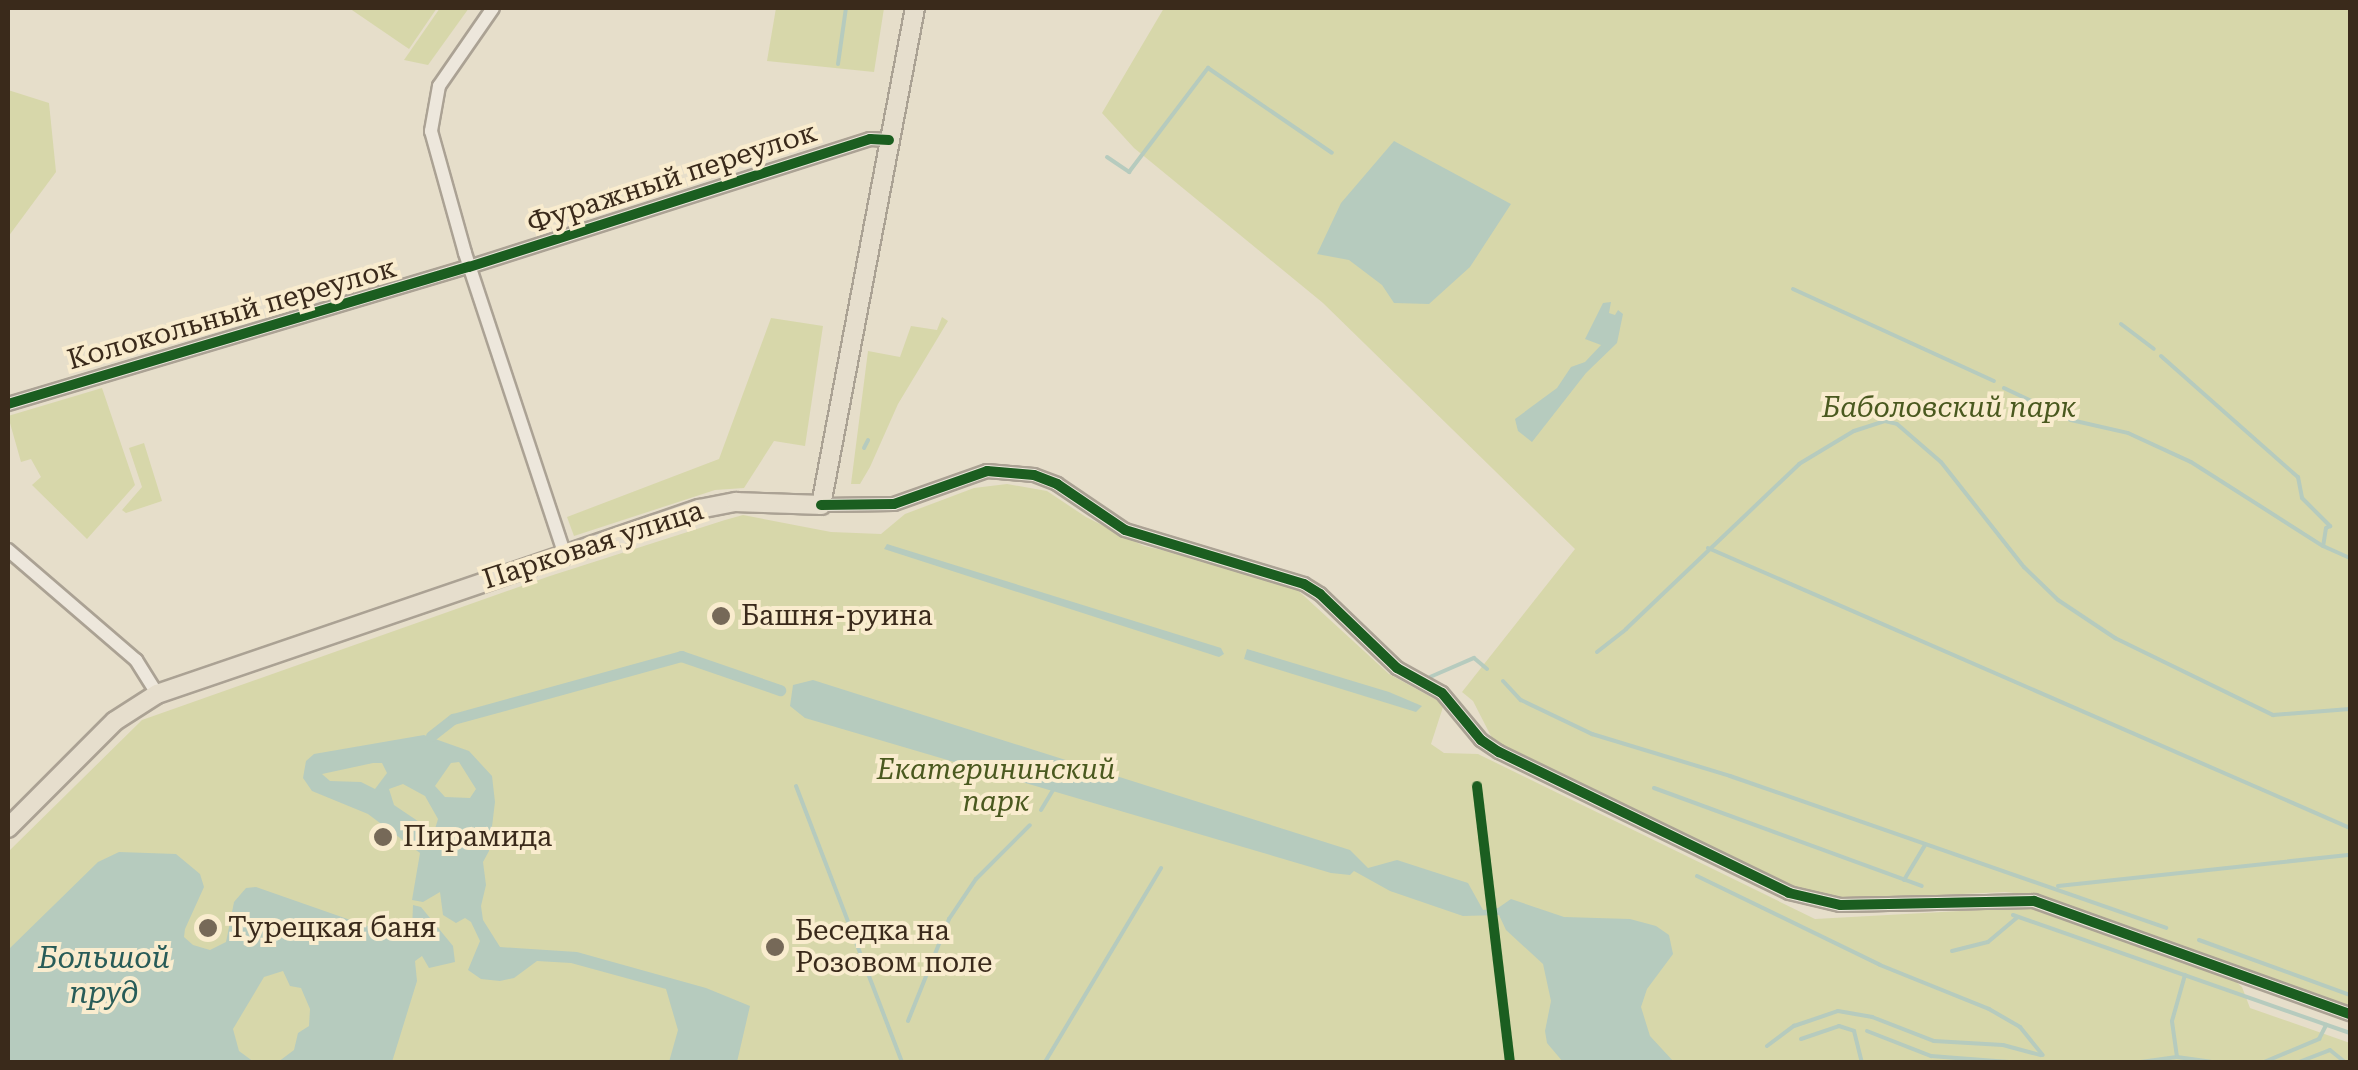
<!DOCTYPE html>
<meta charset="utf-8">
<style>
body{margin:0}
#map{position:relative;width:2358px;height:1070px;overflow:hidden;background:#e6deca;font-family:"Roboto Serif",serif}
div>[style]{position:absolute}
.green>*{inset:0;background:#d7d7aa}
.water>*{inset:0;background:#b6cbbe}
.stream>*{height:4px;margin:-2px;padding:0 2px;transform-origin:2px;border-radius:2px;background:#b6cbbe}
.canal>*{height:11px;margin:-5.5px;padding:0 5.5px;transform-origin:5.5px;border-radius:5.5px;background:#b6cbbe}
.roads{filter:drop-shadow(2px 0 #aba294) drop-shadow(-2px 0 #aba294) drop-shadow(0 2px #aba294) drop-shadow(0 -2px #aba294)}
.minor>*{height:12px;margin:-6px;padding:0 6px;transform-origin:6px;border-radius:6px;background:#ede7dc}
.major>*{height:18px;margin:-9px;padding:0 9px;transform-origin:9px;border-radius:9px;background:#e6decd}
.cycleway>*{height:10px;margin:-5px;padding:0 5px;transform-origin:5px;border-radius:5px;background:#1b5e20}
.dots>*{width:28px;height:28px;translate:-50% -50%;box-sizing:border-box;border:5px solid #f9ecce;border-radius:50%}
span{translate:-50% -50%;white-space:nowrap;text-align:center;line-height:1.15;-webkit-text-stroke:8px #f9ecce;paint-order:stroke}
.street-label{font-size:28px;color:#3a2a1b}
.park-label{font-size:28px;color:#4a591f;font-style:italic}
.poi-label{font-size:28px;color:#3a2a1b}
.left{translate:0 -50%;text-align:left}
.water-label{font-size:30px;color:#285c58;font-style:italic}
.frame{position:absolute;inset:0;border:10px solid #3a2a1b;pointer-events:none}
</style>
<div id="map">
<div class="green">
<i style="clip-path:polygon(349px 8px,437px 8px,409px 49px)"></i>
<i style="clip-path:polygon(440px 8px,469px 8px,428px 65px,404px 60px)"></i>
<i style="clip-path:polygon(776px 8px,884px 8px,874px 72px,767px 61px)"></i>
<i style="clip-path:polygon(1164px 8px,2350px 8px,2350px 1006px,2040px 896px,2005px 892px,1854px 899px,1800px 891px,1493px 740px,1473px 701px,1462px 692px,1575px 549px,1323px 303px,1134px 148px,1102px 113px)"></i>
<i style="clip-path:polygon(8px 90px,49px 103px,56px 172px,8px 237px)"></i>
<i style="clip-path:polygon(942px 317px,948px 321px,898px 404px,870px 467px,860px 484px,851px 484px,868px 351px,900px 357px,911px 326px,937px 330px)"></i>
<i style="clip-path:polygon(771px 318px,823px 326px,805px 446px,774px 441px,744px 488px,715px 490px,574px 536px,567px 517px,719px 459px)"></i>
<i style="clip-path:polygon(102px 388px,135px 485px,87px 539px,32px 485px,41px 477px,31px 459px,21px 462px,8px 416px)"></i>
<i style="clip-path:polygon(144px 443px,162px 501px,126px 513px,122px 510px,142px 487px,129px 448px)"></i>
<i style="clip-path:polygon(1007px 484px,1047px 491px,1086px 517px,1144px 546px,1256px 571px,1291px 584px,1389px 674px,1444px 704px,1431px 744px,1444px 753px,1478px 754px,1815px 919px,2033px 907px,2234px 980px,2242px 987px,2250px 1008px,2350px 1043px,2350px 1062px,8px 1062px,8px 852px,142px 720px,550px 576px,725px 520px,743px 515px,831px 532px,881px 534px,905px 514px,974px 488px)"></i>
</div>
<div class="water">
<i style="clip-path:polygon(1394px 141px,1511px 204px,1470px 267px,1429px 304px,1394px 303px,1382px 285px,1349px 260px,1317px 254px,1341px 203px)"></i>
<i style="clip-path:polygon(1611px 302px,1609px 313px,1615px 315px,1618px 310px,1623px 314px,1617px 343px,1586px 373px,1532px 442px,1518px 431px,1515px 419px,1557px 388px,1571px 367px,1585px 362px,1601px 345px,1585px 339px,1603px 303px)"></i>
<i style="clip-path:polygon(887px 544px,1221px 648px,1224px 654px,1219px 657px,884px 549px)"></i>
<i style="clip-path:polygon(1247px 649px,1389px 692px,1422px 706px,1416px 712px,1244px 659px)"></i>
<i style="clip-path:polygon(813px 680px,1350px 850px,1368px 868px,1397px 860px,1468px 883px,1483px 910px,1498px 908px,1511px 899px,1564px 917px,1630px 919px,1656px 926px,1669px 935px,1673px 954px,1647px 989px,1641px 1007px,1650px 1036px,1674px 1062px,1563px 1062px,1547px 1043px,1545px 1031px,1551px 1001px,1543px 964px,1506px 930px,1499px 915px,1463px 916px,1390px 891px,1354px 871px,1350px 875px,1331px 873px,805px 718px,790px 706px,793px 685px)"></i>
<i style="clip-path:polygon(evenodd,424px 735px,469px 751px,492px 776px,495px 802px,489px 851px,483px 862px,486px 885px,481px 906px,483px 920px,500px 947px,577px 952px,706px 988px,750px 1006px,737px 1062px,669px 1062px,678px 1030px,666px 989px,571px 963px,537px 961px,514px 978px,500px 981px,481px 979px,468px 970px,480px 941px,471px 922px,465px 918px,456px 923px,443px 915px,440px 892px,423px 902px,412px 900px,420px 853px,368px 814px,312px 791px,303px 778px,306px 761px,314px 754px,424px 735px,459px 762px,476px 789px,470px 798px,445px 797px,435px 786px,451px 763px,459px 762px,424px 735px,373px 763px,382px 763px,387px 773px,375px 789px,361px 782px,330px 781px,322px 774px,373px 763px,424px 735px,403px 784px,425px 796px,438px 819px,434px 832px,394px 805px,389px 789px,403px 784px)"></i>
<i style="clip-path:polygon(119px 852px,176px 854px,200px 874px,204px 887px,185px 929px,184px 937px,193px 945px,210px 950px,226px 942px,234px 902px,246px 888px,256px 887px,396px 936px,412px 930px,413px 905px,421px 907px,453px 946px,455px 962px,429px 968px,422px 956px,415px 961px,417px 981px,392px 1062px,278px 1062px,294px 1050px,298px 1033px,309px 1026px,310px 1009px,301px 988px,290px 986px,283px 971px,264px 977px,233px 1029px,239px 1051px,254px 1062px,8px 1062px,8px 950px,98px 862px)"></i>
</div>
<div class="stream">
<i style="left:838px;top:64px;width:57px;rotate:-81.9deg"></i>
<i style="left:1107px;top:157px;width:27px;rotate:34deg"></i>
<i style="left:1129px;top:172px;width:131px;rotate:-52.8deg"></i>
<i style="left:1208px;top:68px;width:150px;rotate:34.4deg"></i>
<i style="left:1793px;top:289px;width:221px;rotate:24.6deg"></i>
<i style="left:2121px;top:324px;width:41px;rotate:37.1deg"></i>
<i style="left:2161px;top:356px;width:183px;rotate:41.5deg"></i>
<i style="left:2298px;top:477px;width:21px;rotate:79deg"></i>
<i style="left:2302px;top:498px;width:40px;rotate:45deg"></i>
<i style="left:2330px;top:526px;width:4px;rotate:153deg"></i>
<i style="left:2326px;top:528px;width:18px;rotate:99deg"></i>
<i style="left:2004px;top:388px;width:74px;rotate:25.5deg"></i>
<i style="left:2071px;top:420px;width:58px;rotate:12.8deg"></i>
<i style="left:2128px;top:433px;width:69px;rotate:24.7deg"></i>
<i style="left:2191px;top:462px;width:156px;rotate:32.5deg"></i>
<i style="left:2323px;top:546px;width:30px;rotate:24deg"></i>
<i style="left:864px;top:448px;width:9px;rotate:-63deg"></i>
<i style="left:1708px;top:548px;width:700px;rotate:23.56deg"></i>
<i style="left:1597px;top:652px;width:37px;rotate:-38deg"></i>
<i style="left:1626px;top:629px;width:239px;rotate:-43.6deg"></i>
<i style="left:1799px;top:464px;width:64px;rotate:-31deg"></i>
<i style="left:1854px;top:431px;width:33px;rotate:-18deg"></i>
<i style="left:1885px;top:421px;width:12px;rotate:14deg"></i>
<i style="left:1897px;top:424px;width:58px;rotate:40.8deg"></i>
<i style="left:1941px;top:462px;width:134px;rotate:51.7deg"></i>
<i style="left:2024px;top:567px;width:47px;rotate:44.1deg"></i>
<i style="left:2058px;top:600px;width:69px;rotate:33.7deg"></i>
<i style="left:2115px;top:638px;width:176px;rotate:26deg"></i>
<i style="left:2273px;top:715px;width:77px;rotate:-4.5deg"></i>
<i style="left:1430px;top:677px;width:48px;rotate:-23.4deg"></i>
<i style="left:1474px;top:658px;width:17px;rotate:40deg"></i>
<i style="left:1503px;top:681px;width:26px;rotate:47deg"></i>
<i style="left:1521px;top:700px;width:79px;rotate:25.6deg"></i>
<i style="left:1592px;top:734px;width:144px;rotate:16.9deg"></i>
<i style="left:1730px;top:776px;width:462px;rotate:19.2deg"></i>
<i style="left:796px;top:786px;width:296px;rotate:69deg"></i>
<i style="left:1654px;top:788px;width:285px;rotate:20.1deg"></i>
<i style="left:1041px;top:810px;width:26px;rotate:-59deg"></i>
<i style="left:1697px;top:876px;width:203px;rotate:25.9deg"></i>
<i style="left:1880px;top:965px;width:118px;rotate:22deg"></i>
<i style="left:1989px;top:1009px;width:36px;rotate:30deg"></i>
<i style="left:2020px;top:1027px;width:36px;rotate:51deg"></i>
<i style="left:1904px;top:880px;width:41px;rotate:-59deg"></i>
<i style="left:2058px;top:886px;width:294px;rotate:-6.1deg"></i>
<i style="left:2013px;top:915px;width:357px;rotate:19.3deg"></i>
<i style="left:2199px;top:940px;width:161px;rotate:20deg"></i>
<i style="left:1952px;top:951px;width:37px;rotate:-14deg"></i>
<i style="left:1988px;top:942px;width:38px;rotate:-40deg"></i>
<i style="left:908px;top:1021px;width:110px;rotate:-68.1deg"></i>
<i style="left:949px;top:919px;width:48px;rotate:-56deg"></i>
<i style="left:976px;top:879px;width:76px;rotate:-45deg"></i>
<i style="left:1867px;top:1031px;width:69px;rotate:21.3deg"></i>
<i style="left:1931px;top:1056px;width:78px;rotate:4.4deg"></i>
<i style="left:1801px;top:1039px;width:40px;rotate:-18.9deg"></i>
<i style="left:1839px;top:1026px;width:16px;rotate:18deg"></i>
<i style="left:1854px;top:1031px;width:32px;rotate:76deg"></i>
<i style="left:1767px;top:1046px;width:34px;rotate:-37deg"></i>
<i style="left:1794px;top:1026px;width:46px;rotate:-18.8deg"></i>
<i style="left:1838px;top:1011px;width:35px;rotate:10deg"></i>
<i style="left:1872px;top:1017px;width:66px;rotate:21.2deg"></i>
<i style="left:1934px;top:1041px;width:69px;rotate:3.3deg"></i>
<i style="left:2003px;top:1045px;width:39px;rotate:15deg"></i>
<i style="left:2177px;top:1057px;width:36px;rotate:-98deg"></i>
<i style="left:2172px;top:1021px;width:48px;rotate:-74.2deg"></i>
<i style="left:1045px;top:1062px;width:226px;rotate:-59.1deg"></i>
<i style="left:2141px;top:1062px;width:36px;rotate:-8deg"></i>
<i style="left:2177px;top:1057px;width:34px;rotate:8deg"></i>
<i style="left:2264px;top:1062px;width:60px;rotate:-22.7deg"></i>
<i style="left:2319px;top:1039px;width:16px;rotate:-63deg"></i>
<i style="left:2299px;top:1062px;width:33px;rotate:-21deg"></i>
<i style="left:2330px;top:1050px;width:19px;rotate:39deg"></i>
</div>
<div class="canal">
<i style="left:431px;top:736px;width:28px;rotate:-38deg"></i>
<i style="left:453px;top:719px;width:237px;rotate:-15.4deg"></i>
<i style="left:681px;top:656px;width:105px;rotate:19deg"></i>
</div>
<div class="roads">
<div class="minor">
<i style="left:493px;top:8px;width:95px;rotate:124.7deg"></i>
<i style="left:439px;top:86px;width:46px;rotate:100.1deg"></i>
<i style="left:431px;top:131px;width:127px;rotate:74.4deg"></i>
<i style="left:465px;top:253px;width:316px;rotate:71.7deg"></i>
<i style="left:8px;top:404px;width:481px;rotate:-16.6deg"></i>
<i style="left:469px;top:267px;width:421px;rotate:-17.7deg"></i>
<i style="left:870px;top:139px;width:19px;rotate:3deg"></i>
<i style="left:821px;top:505px;width:73px;rotate:-0.8deg"></i>
<i style="left:894px;top:504px;width:99px;rotate:-19.5deg"></i>
<i style="left:987px;top:471px;width:47px;rotate:4.9deg"></i>
<i style="left:1034px;top:475px;width:25px;rotate:21deg"></i>
<i style="left:1057px;top:484px;width:82px;rotate:34.1deg"></i>
<i style="left:1125px;top:530px;width:187px;rotate:16.8deg"></i>
<i style="left:1304px;top:584px;width:19px;rotate:32deg"></i>
<i style="left:1320px;top:594px;width:107px;rotate:43.9deg"></i>
<i style="left:1397px;top:668px;width:51px;rotate:29.1deg"></i>
<i style="left:1442px;top:693px;width:61px;rotate:50.3deg"></i>
<i style="left:1481px;top:740px;width:22px;rotate:34deg"></i>
<i style="left:1499px;top:752px;width:322px;rotate:25.9deg"></i>
<i style="left:1789px;top:893px;width:52px;rotate:13.2deg"></i>
<i style="left:1840px;top:905px;width:194px;rotate:-1.2deg"></i>
<i style="left:2034px;top:901px;width:336px;rotate:19.7deg"></i>
<i style="left:8px;top:550px;width:169px;rotate:40.7deg"></i>
<i style="left:136px;top:660px;width:40px;rotate:58deg"></i>
</div>
<div class="major">
<i style="left:8px;top:828px;width:151px;rotate:-45deg"></i>
<i style="left:115px;top:721px;width:50px;rotate:-32.7deg"></i>
<i style="left:157px;top:694px;width:573px;rotate:-18.85deg"></i>
<i style="left:699px;top:509px;width:38px;rotate:-11deg"></i>
<i style="left:736px;top:502px;width:85px;rotate:2deg"></i>
<i style="left:821px;top:505px;width:506px;rotate:-79.29deg"></i>
</div>
</div>
<div class="cycleway">
<i style="left:8px;top:404px;width:481px;rotate:-16.6deg"></i>
<i style="left:469px;top:267px;width:421px;rotate:-17.7deg"></i>
<i style="left:870px;top:139px;width:19px;rotate:3deg"></i>
<i style="left:821px;top:505px;width:73px;rotate:-0.8deg"></i>
<i style="left:894px;top:504px;width:99px;rotate:-19.5deg"></i>
<i style="left:987px;top:471px;width:47px;rotate:4.9deg"></i>
<i style="left:1034px;top:475px;width:25px;rotate:21deg"></i>
<i style="left:1057px;top:484px;width:82px;rotate:34.1deg"></i>
<i style="left:1125px;top:530px;width:187px;rotate:16.8deg"></i>
<i style="left:1304px;top:584px;width:19px;rotate:32deg"></i>
<i style="left:1320px;top:594px;width:107px;rotate:43.9deg"></i>
<i style="left:1397px;top:668px;width:51px;rotate:29.1deg"></i>
<i style="left:1442px;top:693px;width:61px;rotate:50.3deg"></i>
<i style="left:1481px;top:740px;width:22px;rotate:34deg"></i>
<i style="left:1499px;top:752px;width:322px;rotate:25.9deg"></i>
<i style="left:1789px;top:893px;width:52px;rotate:13.2deg"></i>
<i style="left:1840px;top:905px;width:194px;rotate:-1.2deg"></i>
<i style="left:2034px;top:901px;width:336px;rotate:19.7deg"></i>
<i style="left:1477px;top:786px;width:278px;rotate:83.2deg"></i>
</div>
<div class="dots">
<i style="left:721px;top:616px;background:#766958"></i>
<i style="left:383px;top:837px;background:#766958"></i>
<i style="left:208px;top:928px;background:#766958"></i>
<i style="left:775px;top:947px;background:#766958"></i>
</div>
<div class="street-label">
<span style="left:672px;top:178px;rotate:-18deg">Фуражный переулок</span>
<span style="left:232px;top:314px;rotate:-16deg">Колокольный переулок</span>
<span style="left:593px;top:545px;rotate:-18deg">Парковая улица</span>
</div>
<div class="park-label">
<span style="left:1949px;top:408px">Баболовский парк</span>
<span style="left:996px;top:786px">Екатерининский<br>парк</span>
</div>
<div class="poi-label">
<span class="left" style="left:741px;top:616px">Башня-руина</span>
<span class="left" style="left:403px;top:837px">Пирамида</span>
<span class="left" style="left:228px;top:928px">Турецкая баня</span>
<span class="left" style="left:795px;top:947px">Беседка на<br>Розовом поле</span>
</div>
<div class="water-label">
<span style="left:104px;top:975px">Большой<br>пруд</span>
</div>
<div class="frame"></div>
</div>
